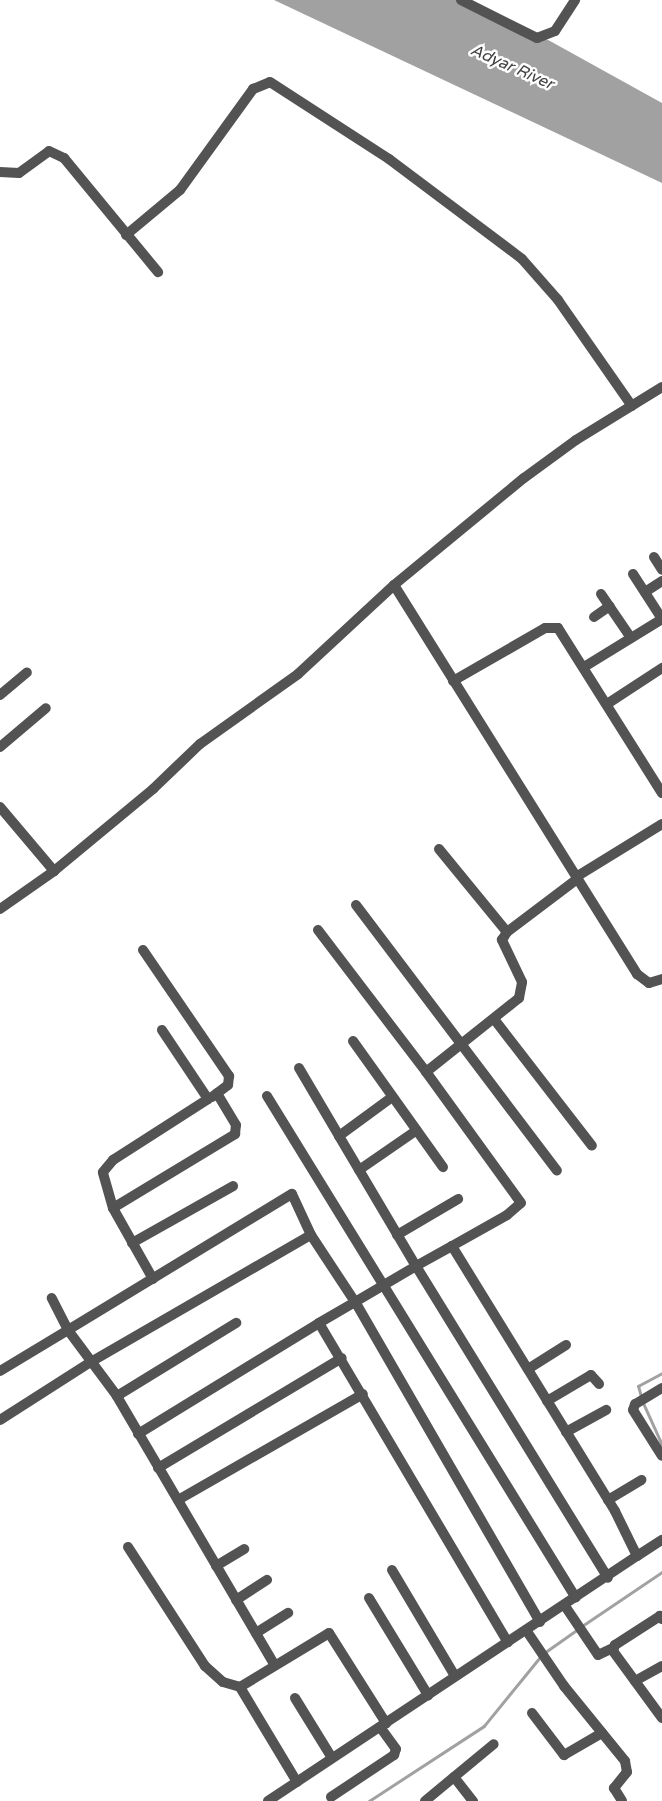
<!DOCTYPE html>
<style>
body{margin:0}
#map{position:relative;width:662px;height:1801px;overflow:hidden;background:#fff;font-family:"Varela Round",sans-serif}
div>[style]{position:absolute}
.water>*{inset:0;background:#a1a1a1}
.stream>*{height:2.5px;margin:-1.25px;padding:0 1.25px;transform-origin:1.25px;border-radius:1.25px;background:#a1a1a1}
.minor>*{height:10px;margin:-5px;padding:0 5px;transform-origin:5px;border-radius:5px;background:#535353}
.tertiary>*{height:10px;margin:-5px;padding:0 5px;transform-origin:5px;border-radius:5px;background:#535353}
span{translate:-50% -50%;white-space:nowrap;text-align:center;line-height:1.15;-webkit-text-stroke:5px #fff;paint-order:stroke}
.water-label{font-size:16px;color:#424242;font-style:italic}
</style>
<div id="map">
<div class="water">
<i style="clip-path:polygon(274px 0,462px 0,550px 41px,662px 103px,662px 183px)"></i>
</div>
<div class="stream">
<i style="left:641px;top:1397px;width:11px;rotate:-105deg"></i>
<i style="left:638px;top:1386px;width:27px;rotate:-28deg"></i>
<i style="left:643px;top:1402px;width:46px;rotate:65.7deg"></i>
<i style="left:582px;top:1626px;width:97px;rotate:-34deg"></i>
<i style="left:544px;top:1653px;width:42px;rotate:-35.2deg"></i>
<i style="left:369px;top:1801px;width:137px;rotate:-33.1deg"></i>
<i style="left:484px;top:1726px;width:89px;rotate:-50.9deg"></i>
</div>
<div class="minor">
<i style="left:461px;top:0;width:85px;rotate:26.6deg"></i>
<i style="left:537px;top:38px;width:19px;rotate:-21deg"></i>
<i style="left:555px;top:31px;width:37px;rotate:-57deg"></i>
<i style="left:0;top:172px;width:19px;rotate:3deg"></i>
<i style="left:19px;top:173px;width:37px;rotate:-36deg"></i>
<i style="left:49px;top:151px;width:17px;rotate:25deg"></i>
<i style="left:64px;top:158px;width:148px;rotate:50.5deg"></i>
<i style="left:126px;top:235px;width:70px;rotate:-39.8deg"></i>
<i style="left:180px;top:190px;width:125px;rotate:-54.1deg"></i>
<i style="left:253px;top:89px;width:18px;rotate:-22deg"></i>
<i style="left:270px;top:82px;width:142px;rotate:32.9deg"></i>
<i style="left:389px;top:159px;width:166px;rotate:36.9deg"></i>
<i style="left:522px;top:259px;width:55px;rotate:48.7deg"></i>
<i style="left:558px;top:300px;width:129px;rotate:55.1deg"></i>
<i style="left:654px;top:557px;width:15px;rotate:58deg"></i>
<i style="left:633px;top:574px;width:54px;rotate:57.2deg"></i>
<i style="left:645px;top:592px;width:20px;rotate:-33deg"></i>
<i style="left:601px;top:594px;width:53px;rotate:55.7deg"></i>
<i style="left:594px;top:617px;width:19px;rotate:-35deg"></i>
<i style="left:584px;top:667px;width:92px;rotate:-31.6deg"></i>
<i style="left:453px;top:681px;width:106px;rotate:-29.9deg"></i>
<i style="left:545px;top:628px;width:13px"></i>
<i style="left:558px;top:628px;width:195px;rotate:57.8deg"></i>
<i style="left:0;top:695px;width:35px;rotate:-40deg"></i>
<i style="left:607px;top:704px;width:66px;rotate:-33.2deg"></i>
<i style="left:0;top:747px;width:60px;rotate:-40.3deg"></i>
<i style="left:0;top:807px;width:84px;rotate:49.8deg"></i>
<i style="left:439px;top:849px;width:107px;rotate:50.7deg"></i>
<i style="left:576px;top:877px;width:101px;rotate:-31.6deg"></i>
<i style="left:356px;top:905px;width:333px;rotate:52.9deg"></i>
<i style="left:318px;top:930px;width:178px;rotate:52.7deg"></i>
<i style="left:143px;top:950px;width:153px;rotate:55.7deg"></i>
<i style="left:229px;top:1076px;width:9px;rotate:96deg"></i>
<i style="left:228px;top:1085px;width:20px;rotate:143deg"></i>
<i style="left:494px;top:1019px;width:160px;rotate:52.3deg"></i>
<i style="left:353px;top:1041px;width:155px;rotate:54.5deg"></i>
<i style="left:299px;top:1068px;width:79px;rotate:59.5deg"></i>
<i style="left:339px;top:1136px;width:66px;rotate:-36.3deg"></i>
<i style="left:267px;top:1096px;width:589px;rotate:58.39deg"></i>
<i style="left:339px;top:1136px;width:151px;rotate:59.4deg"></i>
<i style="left:416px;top:1266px;width:41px;rotate:-29.1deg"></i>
<i style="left:359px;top:1170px;width:70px;rotate:-34.6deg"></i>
<i style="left:113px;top:1208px;width:143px;rotate:-31.2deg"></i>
<i style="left:235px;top:1134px;width:9px;rotate:-84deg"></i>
<i style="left:236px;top:1125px;width:37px;rotate:-121deg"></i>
<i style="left:397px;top:1235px;width:71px;rotate:-30.5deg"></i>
<i style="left:132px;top:1243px;width:116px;rotate:-29.4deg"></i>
<i style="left:153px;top:1279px;width:81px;rotate:-119.4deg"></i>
<i style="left:113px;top:1208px;width:37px;rotate:-106deg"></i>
<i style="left:103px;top:1172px;width:16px;rotate:-50deg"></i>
<i style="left:113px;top:1160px;width:113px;rotate:-32.7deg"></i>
<i style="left:208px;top:1099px;width:83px;rotate:-123.7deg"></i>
<i style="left:528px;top:1369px;width:45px;rotate:-32.3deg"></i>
<i style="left:0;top:1371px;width:79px;rotate:-31.1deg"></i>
<i style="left:68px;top:1330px;width:36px;rotate:-117deg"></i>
<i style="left:662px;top:1388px;width:31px;rotate:149deg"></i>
<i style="left:635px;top:1404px;width:6px;rotate:108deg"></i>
<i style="left:633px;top:1410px;width:54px;rotate:57.8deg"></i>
<i style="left:117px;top:1396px;width:140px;rotate:-31.5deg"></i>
<i style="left:547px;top:1401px;width:51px;rotate:-30.6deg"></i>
<i style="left:591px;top:1375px;width:12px;rotate:48deg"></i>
<i style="left:0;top:1420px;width:106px;rotate:-32.6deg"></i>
<i style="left:89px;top:1363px;width:256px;rotate:-30deg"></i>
<i style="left:566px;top:1432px;width:46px;rotate:-28.8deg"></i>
<i style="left:138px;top:1434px;width:212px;rotate:-31.5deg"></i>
<i style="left:158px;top:1468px;width:214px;rotate:-30.9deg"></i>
<i style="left:178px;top:1500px;width:213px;rotate:-29.8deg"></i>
<i style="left:608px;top:1500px;width:39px;rotate:-31deg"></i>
<i style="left:128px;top:1547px;width:142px;rotate:57.1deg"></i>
<i style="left:205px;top:1666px;width:24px;rotate:42deg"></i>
<i style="left:223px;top:1682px;width:18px;rotate:16deg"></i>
<i style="left:637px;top:1556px;width:30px;rotate:-33deg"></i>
<i style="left:216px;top:1566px;width:33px;rotate:-31deg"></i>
<i style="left:392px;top:1570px;width:123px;rotate:59.3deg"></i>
<i style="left:369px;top:1598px;width:114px;rotate:58.7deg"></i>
<i style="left:236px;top:1600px;width:37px;rotate:-33deg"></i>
<i style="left:565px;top:1606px;width:59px;rotate:56deg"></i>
<i style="left:598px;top:1655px;width:17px;rotate:-25deg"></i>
<i style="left:662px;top:1619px;width:4px;rotate:-124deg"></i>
<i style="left:660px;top:1616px;width:54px;rotate:147.2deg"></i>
<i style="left:615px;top:1645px;width:6px;rotate:108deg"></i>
<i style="left:613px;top:1651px;width:83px;rotate:53.8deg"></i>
<i style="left:540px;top:1622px;width:370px;rotate:-120deg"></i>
<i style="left:355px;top:1302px;width:71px;rotate:-30.5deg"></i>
<i style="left:416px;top:1266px;width:366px;rotate:58.4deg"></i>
<i style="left:526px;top:1630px;width:68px;rotate:55.8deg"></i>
<i style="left:564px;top:1686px;width:97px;rotate:50.9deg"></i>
<i style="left:625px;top:1761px;width:11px;rotate:80deg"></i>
<i style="left:627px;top:1772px;width:21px;rotate:129deg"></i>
<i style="left:614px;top:1788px;width:15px;rotate:58deg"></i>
<i style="left:256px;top:1633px;width:38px;rotate:-32deg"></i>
<i style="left:274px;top:1664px;width:311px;rotate:-120.4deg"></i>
<i style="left:117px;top:1396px;width:82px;rotate:-126.6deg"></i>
<i style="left:68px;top:1330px;width:262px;rotate:-31.3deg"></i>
<i style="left:292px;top:1194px;width:45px;rotate:65.1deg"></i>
<i style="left:311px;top:1235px;width:80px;rotate:56.7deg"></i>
<i style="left:355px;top:1302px;width:42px;rotate:149.7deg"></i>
<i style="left:319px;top:1323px;width:371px;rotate:59.4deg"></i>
<i style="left:635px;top:1681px;width:31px;rotate:-29deg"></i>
<i style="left:295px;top:1698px;width:70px;rotate:58.3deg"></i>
<i style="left:532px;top:1713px;width:53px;rotate:52.7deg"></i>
<i style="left:564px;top:1755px;width:44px;rotate:-30.1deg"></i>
<i style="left:454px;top:1777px;width:31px;rotate:52deg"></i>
<i style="left:297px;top:1782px;width:111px;rotate:-121deg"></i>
<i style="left:240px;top:1687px;width:104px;rotate:-31.2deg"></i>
<i style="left:329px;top:1633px;width:107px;rotate:57.7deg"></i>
<i style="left:331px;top:1797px;width:76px;rotate:-33.7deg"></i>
<i style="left:394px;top:1755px;width:6px;rotate:-72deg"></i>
<i style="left:396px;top:1749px;width:27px;rotate:-126deg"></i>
<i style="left:425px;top:1801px;width:89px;rotate:-39.6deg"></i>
</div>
<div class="tertiary">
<i style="left:394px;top:585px;width:459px;rotate:58deg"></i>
<i style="left:637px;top:974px;width:15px;rotate:37deg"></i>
<i style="left:649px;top:983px;width:14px;rotate:-17deg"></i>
<i style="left:0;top:909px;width:66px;rotate:-35.1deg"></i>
<i style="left:54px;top:871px;width:129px;rotate:-39.6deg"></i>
<i style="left:153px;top:789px;width:65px;rotate:-43.8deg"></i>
<i style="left:200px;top:744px;width:120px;rotate:-35.5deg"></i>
<i style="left:298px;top:674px;width:131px;rotate:-42.8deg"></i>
<i style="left:394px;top:585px;width:168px;rotate:-39.5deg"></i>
<i style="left:524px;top:478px;width:64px;rotate:-36.2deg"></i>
<i style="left:576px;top:440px;width:101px;rotate:-31.6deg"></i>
<i style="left:268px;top:1801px;width:443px;rotate:-33.6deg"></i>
<i style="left:637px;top:1556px;width:50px;rotate:-116.1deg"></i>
<i style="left:615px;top:1511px;width:311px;rotate:-121.6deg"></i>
<i style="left:452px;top:1246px;width:63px;rotate:-29.4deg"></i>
<i style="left:507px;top:1215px;width:18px;rotate:-41deg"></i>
<i style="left:521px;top:1203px;width:162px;rotate:-125.9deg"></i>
<i style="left:426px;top:1072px;width:119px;rotate:-38.5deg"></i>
<i style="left:519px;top:998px;width:16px;rotate:-79deg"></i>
<i style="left:522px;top:982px;width:47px;rotate:-115.5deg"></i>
<i style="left:502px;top:940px;width:9px;rotate:-58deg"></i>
<i style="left:507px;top:932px;width:88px;rotate:-37.1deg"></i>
</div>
<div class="water-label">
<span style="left:512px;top:67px;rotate:24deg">Adyar River</span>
</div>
</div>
